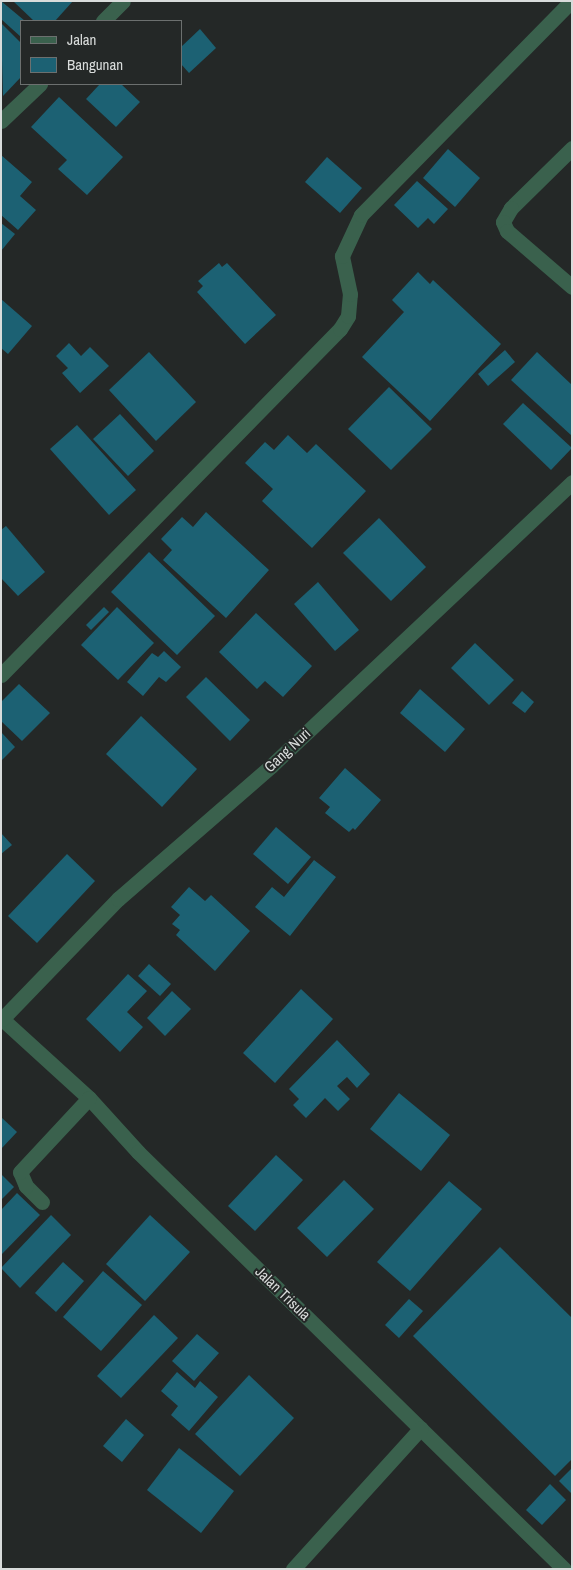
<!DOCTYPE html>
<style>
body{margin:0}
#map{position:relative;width:573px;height:1570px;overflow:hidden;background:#242827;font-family:"Archivo Narrow",sans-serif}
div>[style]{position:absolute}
.building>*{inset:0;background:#1c6173}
.minor>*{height:15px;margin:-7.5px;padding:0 7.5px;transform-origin:7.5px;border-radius:7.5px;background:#3a614d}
span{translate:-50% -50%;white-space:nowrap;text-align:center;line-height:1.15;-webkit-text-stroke:4px #242827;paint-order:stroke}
.street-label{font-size:15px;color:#d9dcdb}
.frame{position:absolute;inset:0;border:2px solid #d9dcdb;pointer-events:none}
.legend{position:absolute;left:20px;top:20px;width:162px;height:65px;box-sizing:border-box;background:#242827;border:1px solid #6c706f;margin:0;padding:6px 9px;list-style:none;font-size:15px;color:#d9dcdb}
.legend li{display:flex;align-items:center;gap:10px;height:25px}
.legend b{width:25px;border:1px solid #6c706f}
</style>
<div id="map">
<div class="building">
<i style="clip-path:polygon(1px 1px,25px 21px,21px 21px,21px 37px,1px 19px)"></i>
<i style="clip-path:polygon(13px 1px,73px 1px,55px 21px,34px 21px)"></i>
<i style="clip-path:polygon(1px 23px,21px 43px,21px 77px,3px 96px)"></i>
<i style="clip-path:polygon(200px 29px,216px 48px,189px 73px,181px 64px,181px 47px)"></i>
<i style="clip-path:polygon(100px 84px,121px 84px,140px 102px,116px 127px,86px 99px)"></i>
<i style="clip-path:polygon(59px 97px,123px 157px,87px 195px,58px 169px,67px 160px,31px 127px)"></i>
<i style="clip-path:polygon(448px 149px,480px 178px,455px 207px,423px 178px)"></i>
<i style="clip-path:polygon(1px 155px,32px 182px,20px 196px,36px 210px,18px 230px,1px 215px)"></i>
<i style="clip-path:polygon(327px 157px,362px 188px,340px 213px,305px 182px)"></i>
<i style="clip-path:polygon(417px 181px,448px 209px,434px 224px,428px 218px,418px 228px,394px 205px)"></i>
<i style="clip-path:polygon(1px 223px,15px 234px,1px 251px)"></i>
<i style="clip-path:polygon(219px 263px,222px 267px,227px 263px,276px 315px,245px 344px,197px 292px,203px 286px,198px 281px)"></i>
<i style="clip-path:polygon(418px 272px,430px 284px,433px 280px,501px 344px,430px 421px,362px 357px,404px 312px,392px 300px)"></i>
<i style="clip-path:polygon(1px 299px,32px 326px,8px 354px,1px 348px)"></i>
<i style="clip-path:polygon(69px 343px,81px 356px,90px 347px,109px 366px,80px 393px,62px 373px,68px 368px,56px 356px)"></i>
<i style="clip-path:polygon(505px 350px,515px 362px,488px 386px,478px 374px)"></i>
<i style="clip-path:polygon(149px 352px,196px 402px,156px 441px,109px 390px)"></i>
<i style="clip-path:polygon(537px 352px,572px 385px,572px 436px,511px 380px)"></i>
<i style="clip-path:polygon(389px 387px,432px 429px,391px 470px,348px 429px)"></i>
<i style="clip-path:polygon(523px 403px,572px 448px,551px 470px,503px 424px)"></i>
<i style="clip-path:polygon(120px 414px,154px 451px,128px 476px,93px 439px)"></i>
<i style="clip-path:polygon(77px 425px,136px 490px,109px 515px,50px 449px)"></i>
<i style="clip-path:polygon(288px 435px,307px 453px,316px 444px,366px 491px,312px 548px,262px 501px,273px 489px,245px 463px,265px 442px,274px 450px)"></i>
<i style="clip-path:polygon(206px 512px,269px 570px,226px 618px,163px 560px,172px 550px,161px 539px,182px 517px,193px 527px)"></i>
<i style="clip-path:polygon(379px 518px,426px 567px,391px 601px,343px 553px)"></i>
<i style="clip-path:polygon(6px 526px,45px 572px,18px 596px,1px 578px,1px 530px)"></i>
<i style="clip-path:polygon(149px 552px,215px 616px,177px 655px,111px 592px)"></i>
<i style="clip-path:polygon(318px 582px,359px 630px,335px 651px,294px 604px)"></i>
<i style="clip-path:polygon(104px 607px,109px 612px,91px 630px,86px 625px)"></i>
<i style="clip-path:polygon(117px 607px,154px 643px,118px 680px,81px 645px)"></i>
<i style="clip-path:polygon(256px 613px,312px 666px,283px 697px,265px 681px,257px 689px,219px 652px)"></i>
<i style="clip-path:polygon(475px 643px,514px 680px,489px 705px,451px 668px)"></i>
<i style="clip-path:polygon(164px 651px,181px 667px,166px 682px,159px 677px,143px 696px,127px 682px,152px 653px,158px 657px)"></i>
<i style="clip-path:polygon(206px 677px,250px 720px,230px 741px,186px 697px)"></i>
<i style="clip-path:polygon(19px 684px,50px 713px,22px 741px,1px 721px,1px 702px)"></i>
<i style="clip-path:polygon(420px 689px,465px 729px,445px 752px,400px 713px)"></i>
<i style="clip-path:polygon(522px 691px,534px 702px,525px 713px,512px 703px)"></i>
<i style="clip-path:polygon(141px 716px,197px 769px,162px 807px,106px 754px)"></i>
<i style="clip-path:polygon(1px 732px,15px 747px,1px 761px)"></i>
<i style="clip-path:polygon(345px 768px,381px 800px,355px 830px,353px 828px,349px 832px,325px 813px,330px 807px,319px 798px)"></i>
<i style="clip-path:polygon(276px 827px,311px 857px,288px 884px,253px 854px)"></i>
<i style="clip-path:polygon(1px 833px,12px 845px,1px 854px)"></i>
<i style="clip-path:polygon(67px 854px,95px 881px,37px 943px,8px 916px)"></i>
<i style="clip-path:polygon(314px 860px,336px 877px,290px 936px,255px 907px,272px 887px,284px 897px)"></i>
<i style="clip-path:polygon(189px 887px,205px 901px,211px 895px,250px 931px,215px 971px,176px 935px,180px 930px,172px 924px,180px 915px,171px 907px)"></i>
<i style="clip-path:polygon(149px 964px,171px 984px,160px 996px,138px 976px)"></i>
<i style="clip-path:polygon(128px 974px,147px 991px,127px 1012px,143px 1027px,120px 1052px,86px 1019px)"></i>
<i style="clip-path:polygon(301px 989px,333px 1019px,275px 1083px,243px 1053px)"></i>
<i style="clip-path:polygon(172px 991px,191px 1009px,165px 1036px,147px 1018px)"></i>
<i style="clip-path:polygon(337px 1040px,370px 1074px,357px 1088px,347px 1077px,337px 1086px,350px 1099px,338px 1111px,325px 1098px,306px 1118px,293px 1105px,299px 1099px,289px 1089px)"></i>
<i style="clip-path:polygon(399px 1093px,450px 1135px,421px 1171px,370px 1129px)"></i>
<i style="clip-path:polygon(1px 1117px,17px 1132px,1px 1149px)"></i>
<i style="clip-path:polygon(276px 1155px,303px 1180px,255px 1231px,228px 1206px)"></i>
<i style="clip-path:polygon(1px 1174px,14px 1187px,1px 1200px)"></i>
<i style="clip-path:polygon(344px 1180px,374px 1209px,327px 1257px,297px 1228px)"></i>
<i style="clip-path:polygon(449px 1181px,482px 1209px,410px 1291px,377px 1262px)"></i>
<i style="clip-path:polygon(17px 1193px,40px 1215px,1px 1255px,1px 1210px)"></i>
<i style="clip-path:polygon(51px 1215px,71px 1235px,20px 1288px,1px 1268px)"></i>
<i style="clip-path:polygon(150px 1215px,190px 1252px,145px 1301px,106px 1264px)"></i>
<i style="clip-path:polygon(500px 1247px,572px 1318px,572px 1459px,555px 1476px,413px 1336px)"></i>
<i style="clip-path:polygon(63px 1262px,84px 1281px,56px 1312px,35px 1293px)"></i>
<i style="clip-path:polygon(103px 1271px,142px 1305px,101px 1351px,63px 1317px)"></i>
<i style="clip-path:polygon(409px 1299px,423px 1311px,399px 1338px,385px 1325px)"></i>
<i style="clip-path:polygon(154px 1315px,178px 1338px,121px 1398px,97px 1376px)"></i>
<i style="clip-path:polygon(197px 1334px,219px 1353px,194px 1381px,172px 1361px)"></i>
<i style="clip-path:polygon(177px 1372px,195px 1388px,200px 1381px,218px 1397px,189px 1431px,171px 1415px,178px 1406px,161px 1391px)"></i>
<i style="clip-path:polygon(249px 1375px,294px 1418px,240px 1476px,195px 1434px)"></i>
<i style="clip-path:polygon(126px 1419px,144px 1435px,122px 1462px,103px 1446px)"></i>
<i style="clip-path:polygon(179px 1448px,234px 1491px,201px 1533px,147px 1490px)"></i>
<i style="clip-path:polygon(572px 1468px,572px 1494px,559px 1481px)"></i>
<i style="clip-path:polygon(550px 1484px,566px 1500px,542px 1525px,526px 1510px)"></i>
</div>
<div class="minor">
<i style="left:103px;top:21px;width:28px;rotate:-45deg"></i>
<i style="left:1px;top:121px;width:54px;rotate:-43.5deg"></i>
<i style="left:572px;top:148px;width:86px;rotate:135.5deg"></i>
<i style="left:511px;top:208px;width:16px;rotate:120deg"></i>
<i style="left:503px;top:222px;width:10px;rotate:66deg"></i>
<i style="left:507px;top:231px;width:86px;rotate:40.7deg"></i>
<i style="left:1px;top:675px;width:484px;rotate:-45.6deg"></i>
<i style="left:340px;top:329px;width:15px;rotate:-58deg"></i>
<i style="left:348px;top:316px;width:22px;rotate:-85deg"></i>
<i style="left:350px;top:294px;width:39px;rotate:-102deg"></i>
<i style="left:342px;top:256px;width:45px;rotate:-65.1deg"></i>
<i style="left:361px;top:215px;width:300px;rotate:-45.5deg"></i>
<i style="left:1px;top:1018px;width:119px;rotate:42.3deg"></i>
<i style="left:89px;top:1098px;width:73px;rotate:47.8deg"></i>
<i style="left:138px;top:1152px;width:596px;rotate:44.39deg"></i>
<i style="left:2px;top:1019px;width:167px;rotate:-46deg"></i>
<i style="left:118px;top:899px;width:203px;rotate:-41deg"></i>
<i style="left:271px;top:766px;width:414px;rotate:-43.3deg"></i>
<i style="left:42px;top:1202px;width:23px;rotate:-135deg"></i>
<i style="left:26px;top:1186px;width:15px;rotate:-113deg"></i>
<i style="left:20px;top:1172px;width:101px;rotate:-47deg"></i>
<i style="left:293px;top:1569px;width:190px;rotate:-47.8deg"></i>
</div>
<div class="street-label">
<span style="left:287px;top:750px;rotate:-43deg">Gang Nuri</span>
<span style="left:283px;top:1293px;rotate:44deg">Jalan Trisula</span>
</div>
<div class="frame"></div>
<ul class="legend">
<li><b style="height:6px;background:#3a614d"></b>Jalan</li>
<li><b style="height:14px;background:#1c6173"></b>Bangunan</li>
</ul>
</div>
